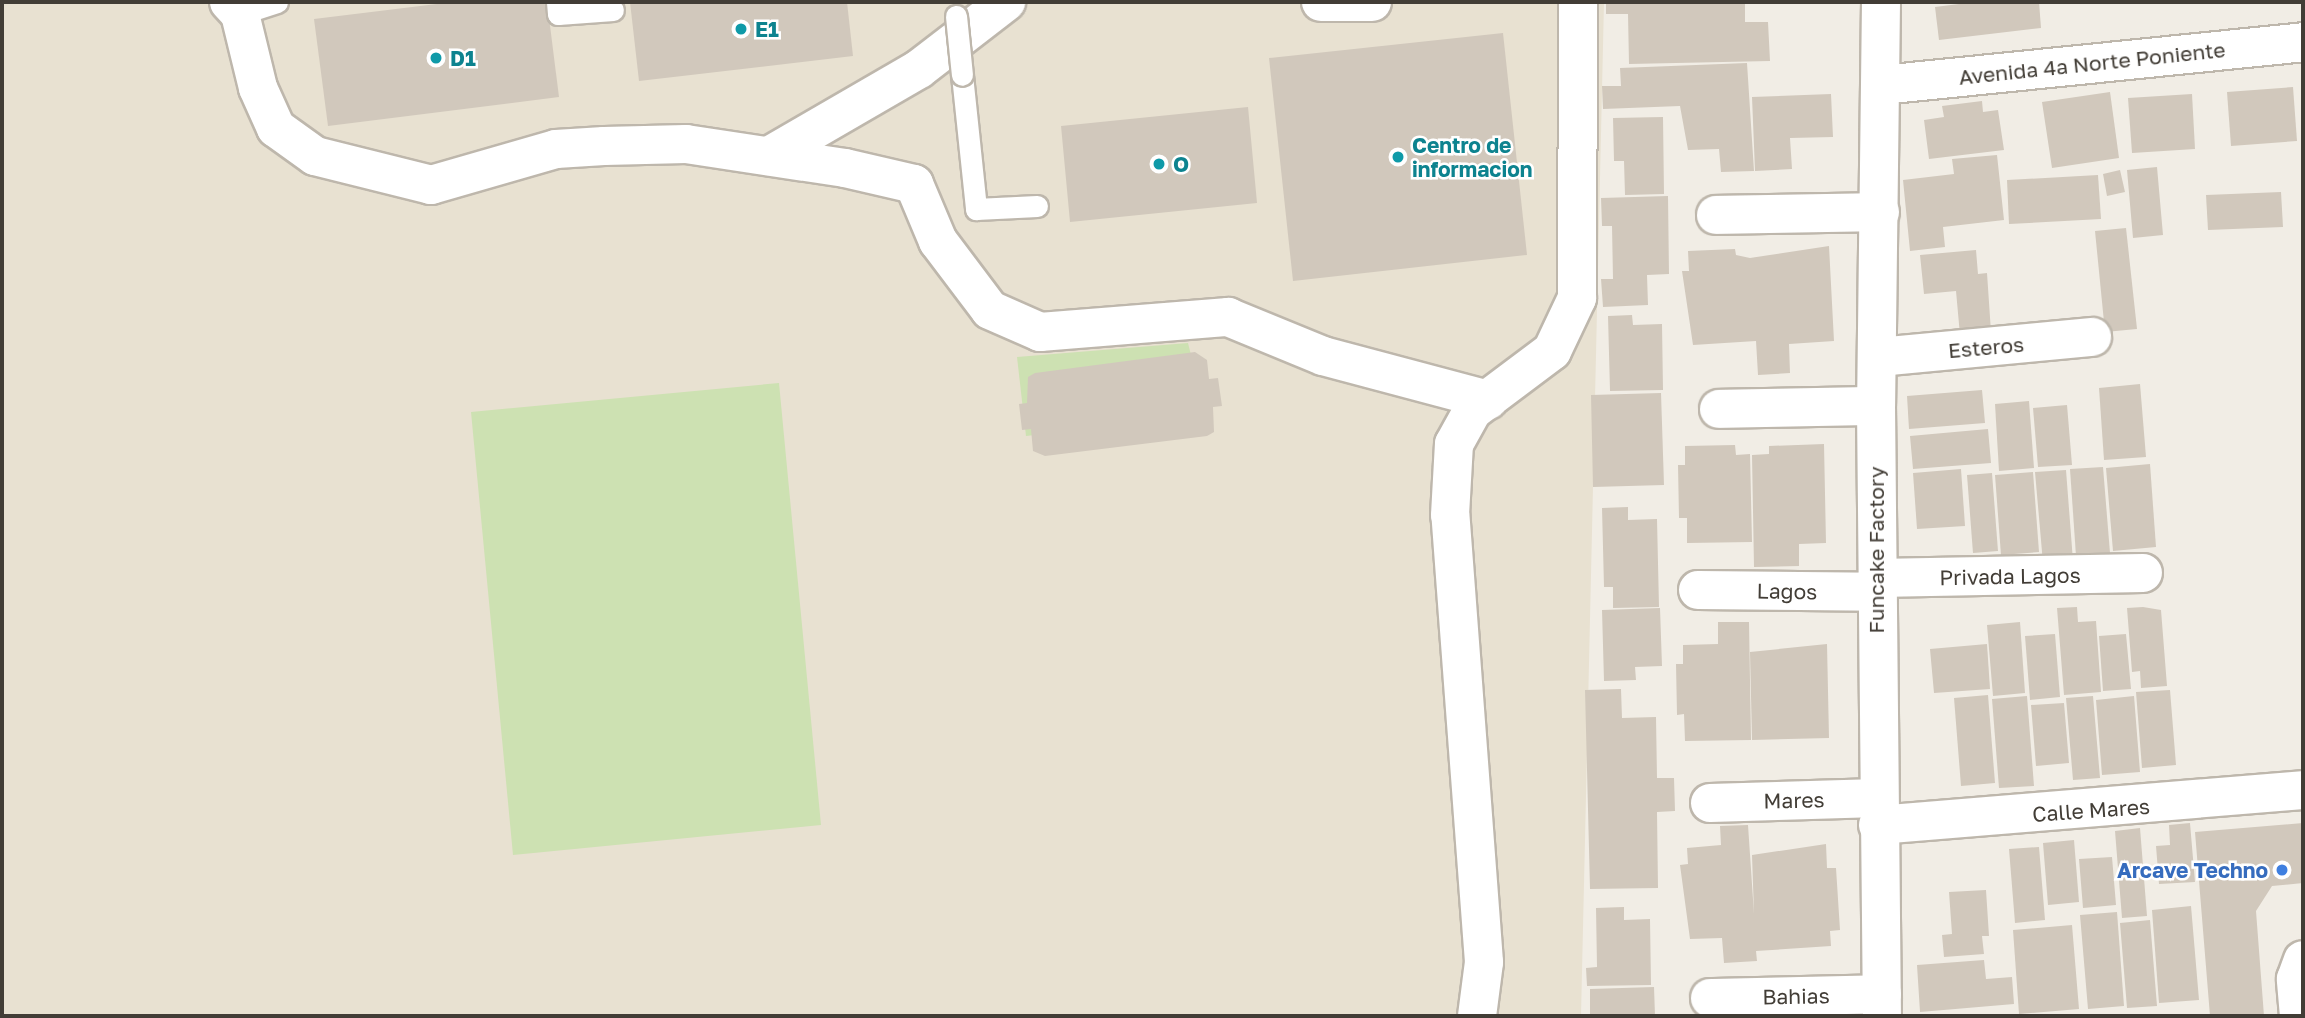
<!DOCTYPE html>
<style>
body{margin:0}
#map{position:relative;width:2305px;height:1018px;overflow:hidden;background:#f1ede5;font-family:"Golos Text",sans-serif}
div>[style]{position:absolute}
.education>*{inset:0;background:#e8e1d1}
.green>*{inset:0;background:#cde1b2}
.building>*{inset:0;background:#d1c8bc}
.roads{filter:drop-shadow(2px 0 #beb7ac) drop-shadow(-2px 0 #beb7ac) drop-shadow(0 2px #beb7ac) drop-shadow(0 -2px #beb7ac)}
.service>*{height:21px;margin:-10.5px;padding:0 10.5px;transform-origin:10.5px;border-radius:10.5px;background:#fff}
.minor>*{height:38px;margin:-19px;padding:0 19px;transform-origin:19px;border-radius:19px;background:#fff}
.bridges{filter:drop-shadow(2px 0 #beb7ac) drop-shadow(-2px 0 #beb7ac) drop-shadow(0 2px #beb7ac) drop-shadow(0 -2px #beb7ac)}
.service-bridge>*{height:21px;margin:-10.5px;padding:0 10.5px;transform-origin:10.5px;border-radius:10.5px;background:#fff}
.dots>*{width:19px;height:19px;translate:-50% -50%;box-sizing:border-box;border:4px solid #fff;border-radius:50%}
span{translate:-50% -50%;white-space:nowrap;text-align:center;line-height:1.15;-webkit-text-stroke:5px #fff;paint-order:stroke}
.culture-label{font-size:21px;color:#0d838f;font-weight:700}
.left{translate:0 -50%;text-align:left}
.street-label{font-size:21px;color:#423d36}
.shop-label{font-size:21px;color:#366cbe;font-weight:700}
.right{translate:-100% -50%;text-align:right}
.frame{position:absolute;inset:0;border:4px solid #423d36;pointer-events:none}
</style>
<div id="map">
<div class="education">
<i style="clip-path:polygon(2px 2px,1604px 2px,1581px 1016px,2px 1016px)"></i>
</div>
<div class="green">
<i style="clip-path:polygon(1188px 343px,1206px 415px,1026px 436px,1017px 357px)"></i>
<i style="clip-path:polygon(779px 383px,821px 825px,513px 855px,471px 412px)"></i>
</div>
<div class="building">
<i style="clip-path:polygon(453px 2px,547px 2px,559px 97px,328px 126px,314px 19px)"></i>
<i style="clip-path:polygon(630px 2px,847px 2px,853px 56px,639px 81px)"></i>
<i style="clip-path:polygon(1606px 2px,1745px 2px,1745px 22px,1768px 22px,1770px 61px,1629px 64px,1628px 14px,1606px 14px)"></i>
<i style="clip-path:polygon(1975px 2px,2039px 2px,2041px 28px,1939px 40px,1935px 7px)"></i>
<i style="clip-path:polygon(1503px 33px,1527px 255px,1293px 281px,1269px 58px)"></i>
<i style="clip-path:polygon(1747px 63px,1754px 171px,1721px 172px,1719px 149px,1688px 150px,1680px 106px,1603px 109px,1602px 86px,1621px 86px,1620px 68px)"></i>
<i style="clip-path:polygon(2293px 87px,2297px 141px,2231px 146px,2227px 92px)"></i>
<i style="clip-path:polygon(2110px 92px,2119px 158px,2052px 168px,2042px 102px)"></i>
<i style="clip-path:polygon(1831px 94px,1833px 137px,1790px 138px,1792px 169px,1755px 171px,1752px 97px)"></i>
<i style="clip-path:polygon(2192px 94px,2195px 149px,2132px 153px,2128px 98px)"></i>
<i style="clip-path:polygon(1982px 101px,1983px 112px,1998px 110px,2004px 150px,1929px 159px,1924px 120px,1944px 117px,1942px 106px)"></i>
<i style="clip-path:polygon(1248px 107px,1257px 203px,1070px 222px,1061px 126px)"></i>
<i style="clip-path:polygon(1663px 117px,1664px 194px,1625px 195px,1624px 161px,1614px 161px,1613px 118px)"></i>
<i style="clip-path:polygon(1997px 155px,2004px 220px,1943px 227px,1945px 247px,1910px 251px,1903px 180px,1954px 174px,1952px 159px)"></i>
<i style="clip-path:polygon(2157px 167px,2163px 235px,2133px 238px,2127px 170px)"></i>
<i style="clip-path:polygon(2120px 170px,2125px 192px,2107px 196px,2103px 174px)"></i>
<i style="clip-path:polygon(2098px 175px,2101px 219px,2009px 224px,2007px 180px)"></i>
<i style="clip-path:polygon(2281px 192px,2283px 227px,2208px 230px,2206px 195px)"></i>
<i style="clip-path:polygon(1668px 196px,1669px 274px,1647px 275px,1648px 305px,1603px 307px,1601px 279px,1613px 279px,1612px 226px,1602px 226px,1601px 198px)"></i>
<i style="clip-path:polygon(2126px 228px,2137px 329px,2105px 332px,2095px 231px)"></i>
<i style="clip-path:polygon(1829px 246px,1834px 341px,1789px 344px,1790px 373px,1758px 375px,1756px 341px,1693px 345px,1682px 271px,1689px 271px,1688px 251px,1735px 249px,1736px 255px,1750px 258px)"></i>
<i style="clip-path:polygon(1976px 250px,1978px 274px,1987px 273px,1991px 332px,1960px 335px,1956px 291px,1924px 294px,1920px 255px)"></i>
<i style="clip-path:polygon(1632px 315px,1633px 325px,1662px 324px,1663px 390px,1610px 391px,1608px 316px)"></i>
<i style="clip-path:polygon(1195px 352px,1207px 360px,1209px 379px,1218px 378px,1222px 406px,1213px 407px,1214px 432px,1207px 436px,1045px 456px,1033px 451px,1031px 429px,1022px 430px,1019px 404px,1027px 403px,1028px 377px,1035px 373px)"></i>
<i style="clip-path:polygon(2140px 384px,2146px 457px,2104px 460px,2099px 388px)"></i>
<i style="clip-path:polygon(1982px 390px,1985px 423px,1909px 429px,1907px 396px)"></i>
<i style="clip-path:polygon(1661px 393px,1664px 485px,1593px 487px,1591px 395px)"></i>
<i style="clip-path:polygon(2029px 401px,2034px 468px,1999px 471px,1995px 404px)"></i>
<i style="clip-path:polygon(2067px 405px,2072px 465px,2038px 467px,2033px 408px)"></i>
<i style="clip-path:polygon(1988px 429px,1991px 463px,1913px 469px,1910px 436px)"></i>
<i style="clip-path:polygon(1824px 444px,1826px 543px,1799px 544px,1799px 566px,1754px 567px,1752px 455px,1769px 454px,1769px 446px)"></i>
<i style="clip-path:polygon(1735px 445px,1736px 455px,1750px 454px,1752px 542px,1687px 543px,1687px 518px,1679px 518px,1678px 465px,1685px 465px,1685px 446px)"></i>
<i style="clip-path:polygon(2150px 464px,2156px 547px,2113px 551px,2106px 468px)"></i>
<i style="clip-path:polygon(2103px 467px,2110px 553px,2076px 556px,2070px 469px)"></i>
<i style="clip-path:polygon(1961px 469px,1965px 526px,1917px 529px,1913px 473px)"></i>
<i style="clip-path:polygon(2066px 470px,2073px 561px,2043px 563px,2035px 472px)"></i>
<i style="clip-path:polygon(2033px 472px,2039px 552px,2001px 555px,1995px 475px)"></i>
<i style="clip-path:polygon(1992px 473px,1998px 551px,1973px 553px,1967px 475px)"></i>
<i style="clip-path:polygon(1628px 507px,1628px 520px,1657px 519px,1659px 607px,1613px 608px,1613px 587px,1604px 587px,1602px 508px)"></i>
<i style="clip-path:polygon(2077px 607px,2078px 622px,2096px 621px,2101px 692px,2064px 695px,2057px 608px)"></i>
<i style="clip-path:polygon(2143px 607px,2161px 610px,2167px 686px,2141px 688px,2140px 671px,2132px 672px,2127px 608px)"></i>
<i style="clip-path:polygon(1660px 608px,1662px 666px,1635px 667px,1636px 680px,1604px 681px,1602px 610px)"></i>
<i style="clip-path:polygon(1718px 622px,1749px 622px,1751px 740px,1685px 741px,1684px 714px,1677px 715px,1676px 664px,1683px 664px,1683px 645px,1718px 644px)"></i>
<i style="clip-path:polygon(2020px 622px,2025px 693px,1993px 696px,1987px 625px)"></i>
<i style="clip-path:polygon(2055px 634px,2060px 697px,2030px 700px,2025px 636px)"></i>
<i style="clip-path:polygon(2126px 634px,2131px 689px,2103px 691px,2099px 636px)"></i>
<i style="clip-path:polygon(1827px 644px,1829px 738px,1752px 740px,1750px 652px)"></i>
<i style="clip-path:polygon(1987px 644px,1990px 689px,1934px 693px,1930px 649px)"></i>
<i style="clip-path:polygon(1621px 689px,1622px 718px,1656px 717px,1657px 778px,1674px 778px,1675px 811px,1657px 812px,1658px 888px,1590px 889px,1585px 690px)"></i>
<i style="clip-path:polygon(2170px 690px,2176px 765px,2142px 768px,2136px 692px)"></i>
<i style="clip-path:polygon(1988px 695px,1995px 783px,1961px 786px,1954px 698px)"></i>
<i style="clip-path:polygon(2027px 696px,2034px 786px,1999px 788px,1992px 699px)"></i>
<i style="clip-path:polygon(2093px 696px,2100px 778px,2073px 780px,2066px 698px)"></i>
<i style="clip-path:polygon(2134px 696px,2140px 772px,2102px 775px,2096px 700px)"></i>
<i style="clip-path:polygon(2064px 703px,2069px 763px,2036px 766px,2031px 705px)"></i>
<i style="clip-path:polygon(2190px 823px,2195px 882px,2159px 884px,2156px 846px,2170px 845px,2169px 825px)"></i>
<i style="clip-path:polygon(2303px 823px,2303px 883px,2272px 886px,2256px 911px,2264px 1016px,2210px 1016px,2195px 832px)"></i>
<i style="clip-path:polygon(1748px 825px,1754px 914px,1752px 855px,1826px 844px,1827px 868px,1836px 868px,1840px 930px,1830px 931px,1831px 946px,1756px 951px,1757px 961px,1724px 963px,1722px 938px,1690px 939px,1680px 865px,1688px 864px,1687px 848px,1721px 845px,1720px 826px)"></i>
<i style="clip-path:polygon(2140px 828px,2147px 916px,2122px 918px,2115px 831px)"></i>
<i style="clip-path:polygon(2074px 840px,2079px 902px,2048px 905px,2043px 843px)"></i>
<i style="clip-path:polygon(2039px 847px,2045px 920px,2015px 923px,2009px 849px)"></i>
<i style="clip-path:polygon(2112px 857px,2116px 905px,2083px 908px,2079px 859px)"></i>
<i style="clip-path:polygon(1986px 890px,1989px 936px,1982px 936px,1984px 954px,1944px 957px,1942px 935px,1952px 934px,1949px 892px)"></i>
<i style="clip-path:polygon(2191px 906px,2199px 1000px,2159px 1003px,2152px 910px)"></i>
<i style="clip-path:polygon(1624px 907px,1624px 920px,1650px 919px,1651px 985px,1587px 986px,1586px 968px,1597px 967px,1596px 908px)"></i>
<i style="clip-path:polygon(2117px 912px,2124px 1006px,2088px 1009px,2080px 915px)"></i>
<i style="clip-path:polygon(2150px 920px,2157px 1006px,2127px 1008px,2120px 923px)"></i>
<i style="clip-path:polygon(2072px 925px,2079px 1009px,2019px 1014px,2013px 930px)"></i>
<i style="clip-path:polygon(1984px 960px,1986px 979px,2012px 977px,2014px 1004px,1920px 1012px,1917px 965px)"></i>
<i style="clip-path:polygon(1654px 987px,1655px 1016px,1590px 1016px,1590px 989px)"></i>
</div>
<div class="roads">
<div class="service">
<i style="left:557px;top:2px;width:12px;rotate:85deg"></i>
<i style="left:558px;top:14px;width:55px;rotate:-4.2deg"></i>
<i style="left:240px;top:14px;width:39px;rotate:-18deg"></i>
<i style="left:962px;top:75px;width:135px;rotate:84deg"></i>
<i style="left:976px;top:209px;width:61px;rotate:-2.8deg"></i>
</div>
<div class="minor">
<i style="left:229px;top:2px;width:16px;rotate:47deg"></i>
<i style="left:240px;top:14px;width:76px;rotate:76.3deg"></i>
<i style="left:258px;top:88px;width:44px;rotate:65.8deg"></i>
<i style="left:276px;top:128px;width:48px;rotate:35.7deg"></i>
<i style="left:315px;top:156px;width:120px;rotate:14deg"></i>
<i style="left:431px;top:185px;width:130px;rotate:-16.1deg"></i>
<i style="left:556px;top:149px;width:48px;rotate:-3.6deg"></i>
<i style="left:604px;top:146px;width:82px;rotate:-1.4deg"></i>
<i style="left:686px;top:144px;width:161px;rotate:8.6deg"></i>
<i style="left:845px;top:168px;width:71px;rotate:13.1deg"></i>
<i style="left:914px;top:184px;width:62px;rotate:67.2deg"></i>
<i style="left:938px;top:241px;width:86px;rotate:53deg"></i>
<i style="left:990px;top:310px;width:55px;rotate:23.7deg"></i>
<i style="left:1040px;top:332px;width:189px;rotate:-4.6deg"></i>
<i style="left:1228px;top:317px;width:103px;rotate:22.3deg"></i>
<i style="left:1323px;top:356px;width:171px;rotate:14.9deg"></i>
<i style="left:1321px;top:2px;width:51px"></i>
<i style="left:1881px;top:2px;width:404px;rotate:90.7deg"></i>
<i style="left:1876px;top:406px;width:610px;rotate:89.44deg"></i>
<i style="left:1882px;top:85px;width:423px;rotate:-5.8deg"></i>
<i style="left:769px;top:156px;width:173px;rotate:-30.1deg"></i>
<i style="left:919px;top:69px;width:110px;rotate:-37.6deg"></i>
<i style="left:1716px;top:215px;width:164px;rotate:-1deg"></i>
<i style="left:1879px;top:357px;width:214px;rotate:-5.4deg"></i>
<i style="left:1719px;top:409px;width:157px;rotate:-1.1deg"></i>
<i style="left:1877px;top:578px;width:266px;rotate:-1.1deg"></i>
<i style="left:1698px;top:590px;width:178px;rotate:0.6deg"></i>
<i style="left:1710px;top:803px;width:168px;rotate:-1.7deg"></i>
<i style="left:1878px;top:825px;width:426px;rotate:-4.7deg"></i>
<i style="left:1710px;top:998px;width:172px;rotate:-1.3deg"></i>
<i style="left:1477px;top:1016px;width:54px;rotate:-82.6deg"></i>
<i style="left:1484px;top:962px;width:448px;rotate:-94.3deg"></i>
<i style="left:1450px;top:515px;width:71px;rotate:-86.8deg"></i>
<i style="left:1454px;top:444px;width:38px;rotate:-61deg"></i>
<i style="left:1472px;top:411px;width:100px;rotate:-36.9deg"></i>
<i style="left:1552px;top:351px;width:59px;rotate:-64.7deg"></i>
<i style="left:1577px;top:298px;width:296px;rotate:-89.8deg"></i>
<i style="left:2299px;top:1016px;width:37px;rotate:-95deg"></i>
<i style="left:2296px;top:979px;width:20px;rotate:-70deg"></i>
</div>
</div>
<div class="bridges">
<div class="service-bridge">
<i style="left:956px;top:16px;width:59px;rotate:84.2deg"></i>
</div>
</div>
<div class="dots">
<i style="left:741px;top:29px;background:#0f9aa8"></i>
<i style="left:436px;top:58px;background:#0f9aa8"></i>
<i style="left:1398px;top:157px;background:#0f9aa8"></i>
<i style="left:1159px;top:164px;background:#0f9aa8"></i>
<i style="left:2282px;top:870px;background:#3f7fe0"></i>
</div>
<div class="culture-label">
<span class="left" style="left:755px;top:29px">E1</span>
<span class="left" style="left:450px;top:58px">D1</span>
<span class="left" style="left:1412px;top:157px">Centro de<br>informacion</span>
<span class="left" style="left:1173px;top:164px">O</span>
</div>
<div class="street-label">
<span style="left:2092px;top:63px;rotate:-6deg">Avenida 4a Norte Poniente</span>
<span style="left:1986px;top:347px;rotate:-5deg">Esteros</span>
<span style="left:1876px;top:550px;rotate:-90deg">Funcake Factory</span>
<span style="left:2010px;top:576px;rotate:-1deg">Privada Lagos</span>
<span style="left:1787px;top:591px;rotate:1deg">Lagos</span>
<span style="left:1794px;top:800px;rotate:-1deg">Mares</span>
<span style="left:2091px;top:810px;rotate:-4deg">Calle Mares</span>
<span style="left:1796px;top:996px;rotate:-1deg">Bahias</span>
</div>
<div class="shop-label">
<span class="right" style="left:2268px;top:870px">Arcave Techno</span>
</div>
<div class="frame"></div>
</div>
